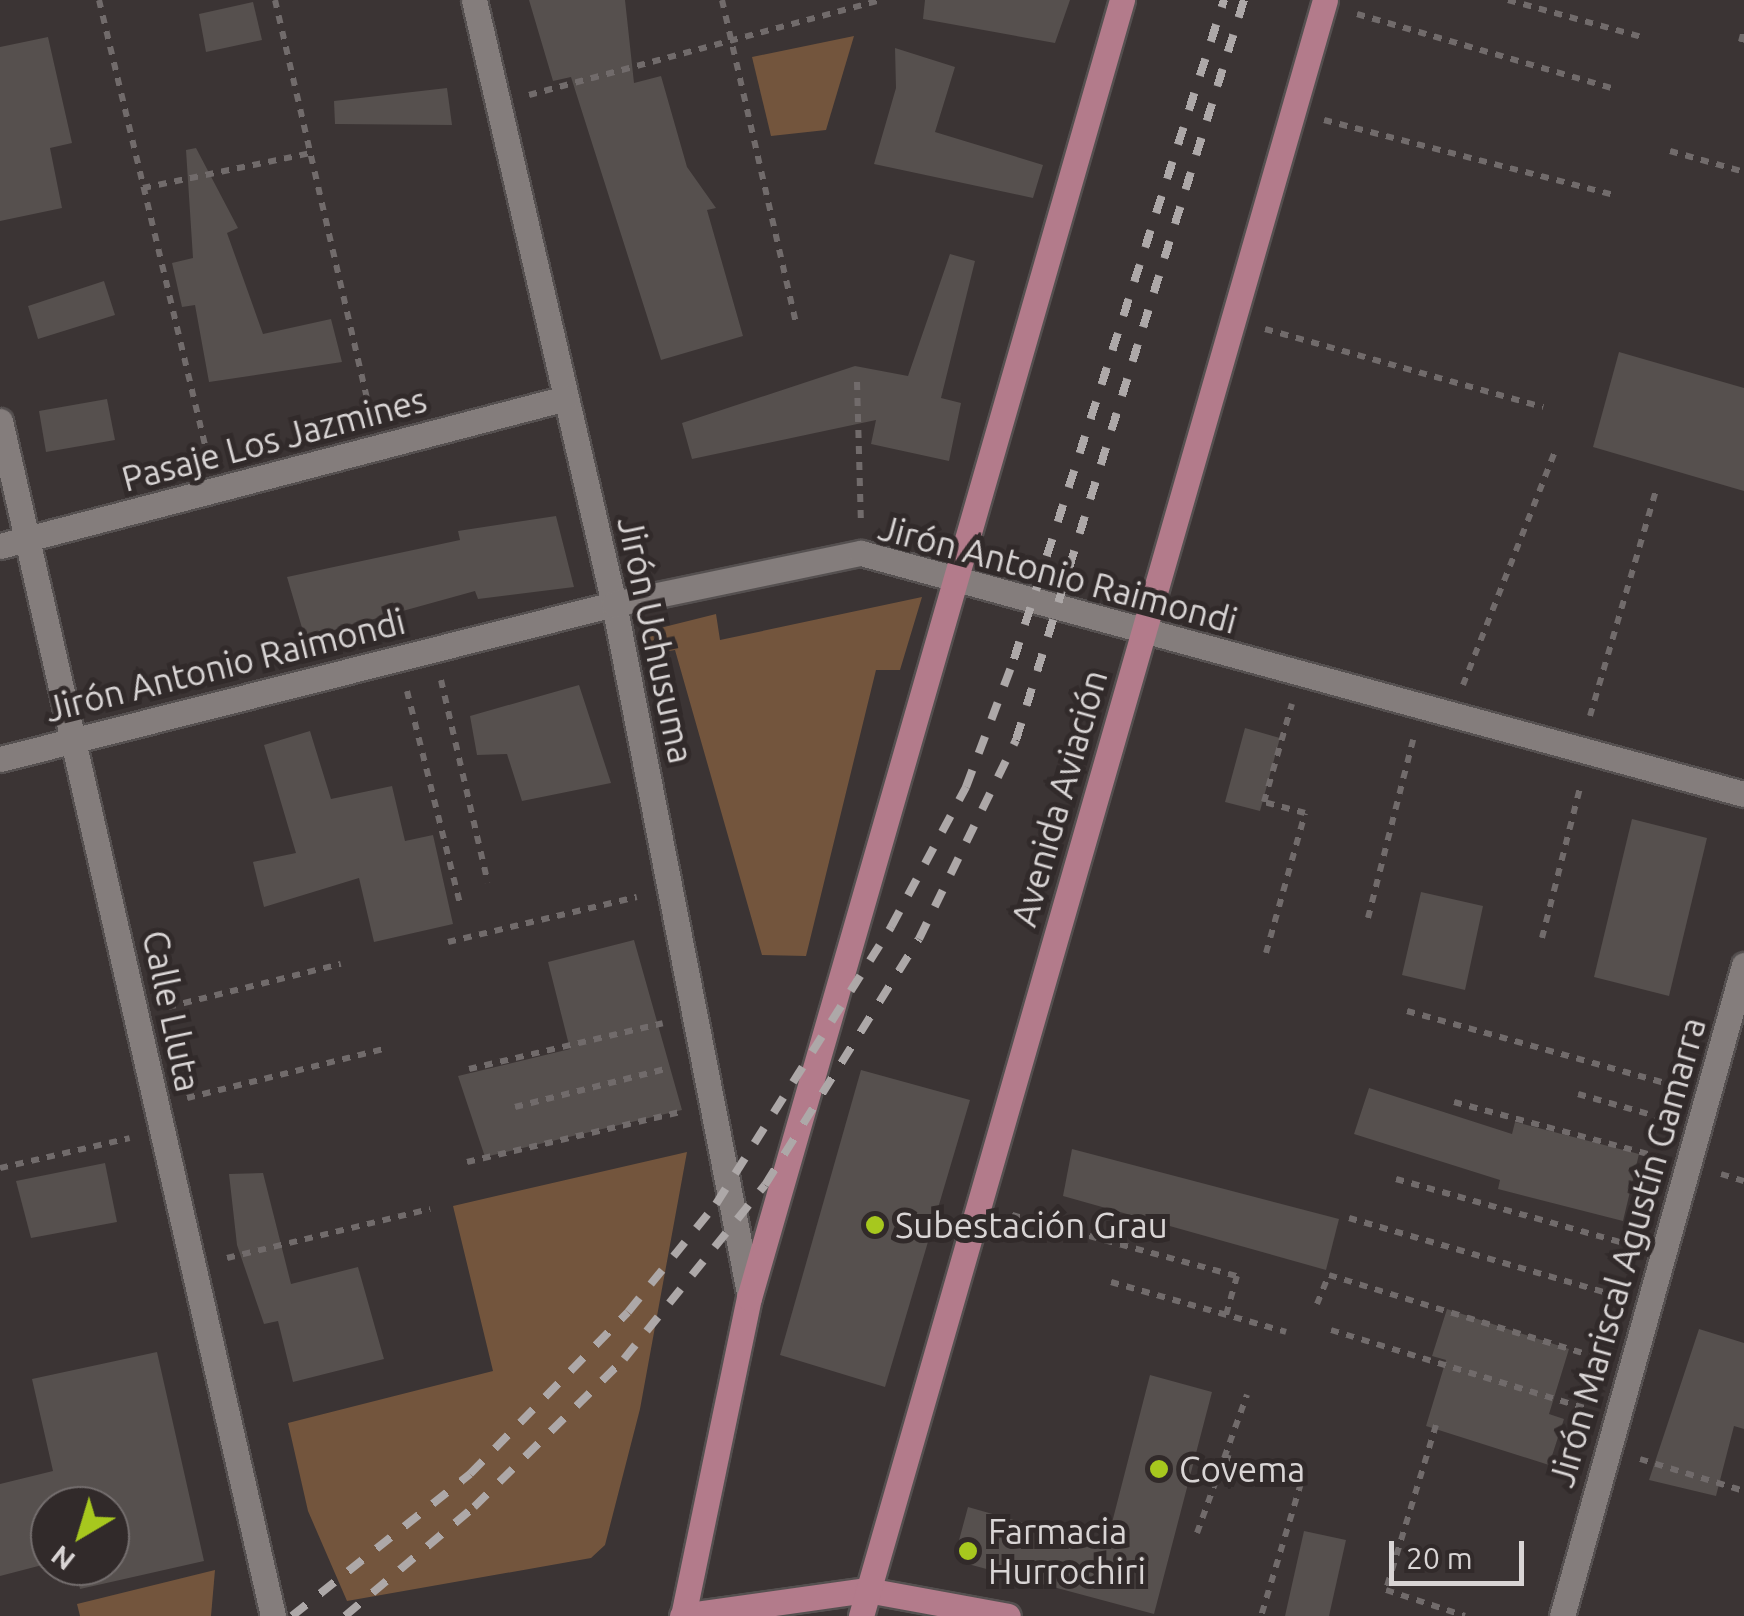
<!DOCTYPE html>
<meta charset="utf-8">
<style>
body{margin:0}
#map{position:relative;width:1744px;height:1616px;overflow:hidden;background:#3b3434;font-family:Ubuntu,sans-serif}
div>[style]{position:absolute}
.green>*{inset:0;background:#73553d}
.building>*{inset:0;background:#56504e}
.path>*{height:6px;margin-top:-3px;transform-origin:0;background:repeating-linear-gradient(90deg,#716b6b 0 8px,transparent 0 16px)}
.roads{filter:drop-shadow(2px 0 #555050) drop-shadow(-2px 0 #555050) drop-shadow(0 2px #555050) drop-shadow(0 -2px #555050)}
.pedestrian>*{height:25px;margin:-12.5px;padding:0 12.5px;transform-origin:12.5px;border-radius:12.5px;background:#847d7c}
.minor>*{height:25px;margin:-12.5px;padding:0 12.5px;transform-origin:12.5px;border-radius:12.5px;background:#847d7c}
.primary>*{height:25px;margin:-12.5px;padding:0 12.5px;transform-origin:12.5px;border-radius:12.5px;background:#b37b8b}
.rail>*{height:8px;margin-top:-4px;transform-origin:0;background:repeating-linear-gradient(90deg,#ada8a8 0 18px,transparent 0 36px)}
.dots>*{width:28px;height:28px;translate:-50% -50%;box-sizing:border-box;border:5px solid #312a2a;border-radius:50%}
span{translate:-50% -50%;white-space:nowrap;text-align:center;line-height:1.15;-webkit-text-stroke:10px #312a2a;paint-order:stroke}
.street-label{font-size:35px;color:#d9d5d5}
.poi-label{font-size:35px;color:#d9d5d5}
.left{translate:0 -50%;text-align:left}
.north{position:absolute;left:30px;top:1486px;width:100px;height:100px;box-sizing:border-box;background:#312a2a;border:2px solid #746e6e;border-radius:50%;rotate:218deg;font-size:28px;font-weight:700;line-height:40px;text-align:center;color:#d9d5d5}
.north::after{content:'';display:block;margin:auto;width:35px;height:45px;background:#a7c81e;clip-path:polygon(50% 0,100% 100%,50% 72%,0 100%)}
.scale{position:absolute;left:1389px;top:1541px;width:135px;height:45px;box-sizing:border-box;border:5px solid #d9d5d5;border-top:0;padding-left:12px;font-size:30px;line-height:35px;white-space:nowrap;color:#d9d5d5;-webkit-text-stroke:8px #312a2a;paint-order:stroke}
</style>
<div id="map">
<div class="green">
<i style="clip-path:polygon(854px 36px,826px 130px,771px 136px,752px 57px)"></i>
<i style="clip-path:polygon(922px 597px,900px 670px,876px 670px,806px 956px,762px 955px,675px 650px,653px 654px,648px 631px,716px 614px,720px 640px)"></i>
<i style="clip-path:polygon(687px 1152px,640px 1409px,605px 1545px,591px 1558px,347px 1601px,308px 1511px,288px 1423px,493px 1371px,453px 1206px)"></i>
<i style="clip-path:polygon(215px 1570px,211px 1616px,80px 1616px,77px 1604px)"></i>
</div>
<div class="building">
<i style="clip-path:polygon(529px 0,625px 0,634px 83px,661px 76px,687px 167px,716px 208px,707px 210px,743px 336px,661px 360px,571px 77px,553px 81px)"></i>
<i style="clip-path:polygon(925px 0,1070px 0,1055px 43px,923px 19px)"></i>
<i style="clip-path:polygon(253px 2px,262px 40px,206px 52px,199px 14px)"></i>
<i style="clip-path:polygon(48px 37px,72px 143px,50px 148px,62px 208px,0 221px,0 47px)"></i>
<i style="clip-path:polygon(895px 48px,955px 67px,935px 132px,1043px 165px,1033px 198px,874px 164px,896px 88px)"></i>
<i style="clip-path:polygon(447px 88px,452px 125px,335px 124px,334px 101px)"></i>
<i style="clip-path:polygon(196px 148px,238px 228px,227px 233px,263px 334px,331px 319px,342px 362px,209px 382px,195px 305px,182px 307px,172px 263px,193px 258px,186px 150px)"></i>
<i style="clip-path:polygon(950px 254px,975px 261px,941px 398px,961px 403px,949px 461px,871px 444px,876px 420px,692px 459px,682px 423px,855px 366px,908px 376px)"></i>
<i style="clip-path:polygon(104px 281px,115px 315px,38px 339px,28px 306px)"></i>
<i style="clip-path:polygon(1619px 352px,1744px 388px,1744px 491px,1593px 447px)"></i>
<i style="clip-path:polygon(107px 399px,115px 440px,46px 452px,39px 411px)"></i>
<i style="clip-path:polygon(556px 516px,574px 587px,478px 599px,475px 591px,305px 638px,287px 577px,460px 540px,458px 531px)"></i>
<i style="clip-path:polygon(579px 685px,611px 783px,522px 801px,507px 754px,477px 755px,470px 716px)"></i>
<i style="clip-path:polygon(1245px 728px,1280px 738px,1260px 811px,1225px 802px)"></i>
<i style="clip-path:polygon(310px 731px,331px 799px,392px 786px,405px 841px,433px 835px,453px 924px,374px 942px,359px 878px,264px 907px,253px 862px,296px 853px,264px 745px)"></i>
<i style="clip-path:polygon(1632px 819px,1707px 838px,1669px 996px,1594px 977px)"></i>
<i style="clip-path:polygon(1421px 892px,1483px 906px,1465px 990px,1402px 975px)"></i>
<i style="clip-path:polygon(634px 940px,682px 1110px,485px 1157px,458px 1076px,570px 1049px,548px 962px)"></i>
<i style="clip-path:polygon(861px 1070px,970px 1100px,885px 1387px,780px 1355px)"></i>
<i style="clip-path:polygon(1369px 1088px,1512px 1134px,1515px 1122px,1639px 1154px,1623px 1221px,1498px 1189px,1500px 1180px,1354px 1134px)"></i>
<i style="clip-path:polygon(1072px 1149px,1339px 1219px,1326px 1270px,1063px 1196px)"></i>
<i style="clip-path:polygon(105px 1163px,117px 1222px,31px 1238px,16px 1181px)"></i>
<i style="clip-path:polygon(263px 1173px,291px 1284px,358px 1267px,384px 1359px,293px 1382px,278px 1321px,264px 1324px,237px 1245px,229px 1174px)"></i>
<i style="clip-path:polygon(1447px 1309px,1569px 1349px,1549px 1414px,1564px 1419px,1549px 1465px,1426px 1426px,1446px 1360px,1432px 1356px)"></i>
<i style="clip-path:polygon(1699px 1329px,1744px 1343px,1744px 1429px,1734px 1426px,1716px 1496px,1649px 1480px)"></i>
<i style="clip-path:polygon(157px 1352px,204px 1561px,80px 1589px,75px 1566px,110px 1566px,110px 1506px,50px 1506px,50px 1563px,0 1576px,0 1484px,53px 1471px,32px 1379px)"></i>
<i style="clip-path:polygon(1150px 1375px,1212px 1392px,1154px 1614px,968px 1564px,958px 1544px,968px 1507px,1106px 1546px)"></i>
<i style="clip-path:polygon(1304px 1531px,1346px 1540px,1329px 1616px,1285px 1616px)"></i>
</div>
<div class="path">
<i style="left:99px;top:0;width:469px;rotate:76.6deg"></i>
<i style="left:275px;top:0;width:424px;rotate:77deg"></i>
<i style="left:722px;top:0;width:330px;rotate:77.1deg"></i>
<i style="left:1508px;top:0;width:142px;rotate:15.5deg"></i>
<i style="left:1357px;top:14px;width:269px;rotate:16.2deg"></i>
<i style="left:1741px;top:42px;width:12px;rotate:-76deg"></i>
<i style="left:529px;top:95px;width:364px;rotate:-15.1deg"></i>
<i style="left:1324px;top:120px;width:299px;rotate:14.5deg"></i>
<i style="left:1670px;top:151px;width:77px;rotate:15.8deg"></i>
<i style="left:143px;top:188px;width:172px;rotate:-11.8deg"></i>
<i style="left:1265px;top:329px;width:289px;rotate:15.7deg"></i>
<i style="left:857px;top:382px;width:139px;rotate:88.4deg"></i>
<i style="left:441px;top:680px;width:208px;rotate:77deg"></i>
<i style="left:1463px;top:685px;width:251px;rotate:-68.5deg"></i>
<i style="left:407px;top:691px;width:219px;rotate:76deg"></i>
<i style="left:1590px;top:716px;width:239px;rotate:-73.7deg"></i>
<i style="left:1368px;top:918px;width:184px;rotate:-75.8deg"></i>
<i style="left:1542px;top:938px;width:159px;rotate:-75.8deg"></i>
<i style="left:448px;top:942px;width:194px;rotate:-13.4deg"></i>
<i style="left:1266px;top:953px;width:145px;rotate:-74.4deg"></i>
<i style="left:1305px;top:813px;width:42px;rotate:-165deg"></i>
<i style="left:1264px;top:802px;width:102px;rotate:-74.1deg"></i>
<i style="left:168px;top:1007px;width:178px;rotate:-14deg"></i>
<i style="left:1407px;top:1011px;width:278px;rotate:15.6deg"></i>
<i style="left:469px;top:1069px;width:199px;rotate:-13.3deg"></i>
<i style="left:1578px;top:1094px;width:91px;rotate:15.9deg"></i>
<i style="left:187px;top:1098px;width:203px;rotate:-14deg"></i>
<i style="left:1454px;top:1102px;width:209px;rotate:15deg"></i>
<i style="left:515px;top:1107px;width:159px;rotate:-14.2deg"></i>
<i style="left:467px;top:1162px;width:219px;rotate:-13.2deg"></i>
<i style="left:0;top:1168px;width:133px;rotate:-13deg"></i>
<i style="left:1721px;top:1174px;width:24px;rotate:17deg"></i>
<i style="left:1396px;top:1179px;width:244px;rotate:15.7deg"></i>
<i style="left:1012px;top:1215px;width:233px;rotate:15.2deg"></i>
<i style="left:1237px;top:1276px;width:41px;rotate:105.8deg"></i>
<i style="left:1349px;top:1218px;width:279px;rotate:16.2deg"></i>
<i style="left:227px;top:1258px;width:209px;rotate:-13.6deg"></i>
<i style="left:1111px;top:1282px;width:182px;rotate:15.9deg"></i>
<i style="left:1317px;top:1304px;width:31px;rotate:-68deg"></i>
<i style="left:1329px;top:1275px;width:282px;rotate:17.1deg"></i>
<i style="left:1331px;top:1330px;width:269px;rotate:17.1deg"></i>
<i style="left:1436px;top:1425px;width:172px;rotate:106.9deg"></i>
<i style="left:1386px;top:1590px;width:83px;rotate:18.2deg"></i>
<i style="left:1223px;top:1456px;width:83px;rotate:19.1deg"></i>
<i style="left:1301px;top:1483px;width:139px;rotate:106.7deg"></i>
<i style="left:1640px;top:1459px;width:109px;rotate:17.1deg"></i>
<i style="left:1197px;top:1533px;width:147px;rotate:-70.1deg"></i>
</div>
<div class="roads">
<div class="pedestrian">
<i style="left:474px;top:0;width:620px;rotate:76.95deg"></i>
<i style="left:0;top:546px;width:585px;rotate:-14.65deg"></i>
</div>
<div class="minor">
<i style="left:0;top:421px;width:1226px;rotate:77.13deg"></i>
<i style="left:614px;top:604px;width:702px;rotate:78.91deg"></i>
<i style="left:0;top:759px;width:633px;rotate:-14.17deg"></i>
<i style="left:614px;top:604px;width:252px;rotate:-11.7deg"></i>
<i style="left:861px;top:553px;width:915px;rotate:15.27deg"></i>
<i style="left:1562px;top:1616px;width:676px;rotate:-74.38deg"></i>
</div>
<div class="primary">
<i style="left:682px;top:1616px;width:187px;rotate:-8deg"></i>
<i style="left:867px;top:1590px;width:143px;rotate:10.4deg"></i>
<i style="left:683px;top:1616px;width:325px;rotate:-78.3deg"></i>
<i style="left:749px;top:1298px;width:1351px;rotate:-73.97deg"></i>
<i style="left:861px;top:1616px;width:1681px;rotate:-73.98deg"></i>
</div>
</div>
<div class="rail">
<i style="left:292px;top:1616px;width:228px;rotate:-38.6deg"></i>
<i style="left:470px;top:1474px;width:226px;rotate:-45.7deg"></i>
<i style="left:628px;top:1312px;width:139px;rotate:-50.8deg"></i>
<i style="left:716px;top:1204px;width:328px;rotate:-57.7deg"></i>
<i style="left:891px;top:927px;width:159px;rotate:-61.8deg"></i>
<i style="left:966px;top:787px;width:137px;rotate:-69.4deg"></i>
<i style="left:1014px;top:659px;width:692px;rotate:-72.32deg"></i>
<i style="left:345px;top:1616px;width:169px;rotate:-40.2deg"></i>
<i style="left:474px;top:1507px;width:211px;rotate:-44.6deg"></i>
<i style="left:624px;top:1359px;width:224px;rotate:-51deg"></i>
<i style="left:765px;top:1185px;width:290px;rotate:-58deg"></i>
<i style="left:919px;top:939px;width:221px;rotate:-64deg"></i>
<i style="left:1016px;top:740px;width:774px;rotate:-72.88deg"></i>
</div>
<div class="dots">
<i style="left:875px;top:1225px;background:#a7c81e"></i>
<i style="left:1159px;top:1469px;background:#a7c81e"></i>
<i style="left:968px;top:1551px;background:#a7c81e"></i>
</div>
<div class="street-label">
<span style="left:274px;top:439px;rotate:-15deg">Pasaje Los Jazmines</span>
<span style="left:1058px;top:574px;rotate:15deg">Jirón Antonio Raimondi</span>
<span style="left:656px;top:640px;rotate:78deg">Jirón Uchusuma</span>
<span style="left:225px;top:665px;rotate:-14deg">Jirón Antonio Raimondi</span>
<span style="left:1059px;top:798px;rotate:-74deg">Avenida Aviación</span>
<span style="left:172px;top:1011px;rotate:78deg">Calle Lluta</span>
<span style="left:1627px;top:1252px;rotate:-74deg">Jirón Mariscal Agustín Gamarra</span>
</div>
<div class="poi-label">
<span class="left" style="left:895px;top:1225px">Subestación Grau</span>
<span class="left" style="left:1179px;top:1469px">Covema</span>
<span class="left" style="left:988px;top:1551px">Farmacia<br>Hurrochiri</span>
</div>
<div class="north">N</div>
<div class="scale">20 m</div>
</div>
